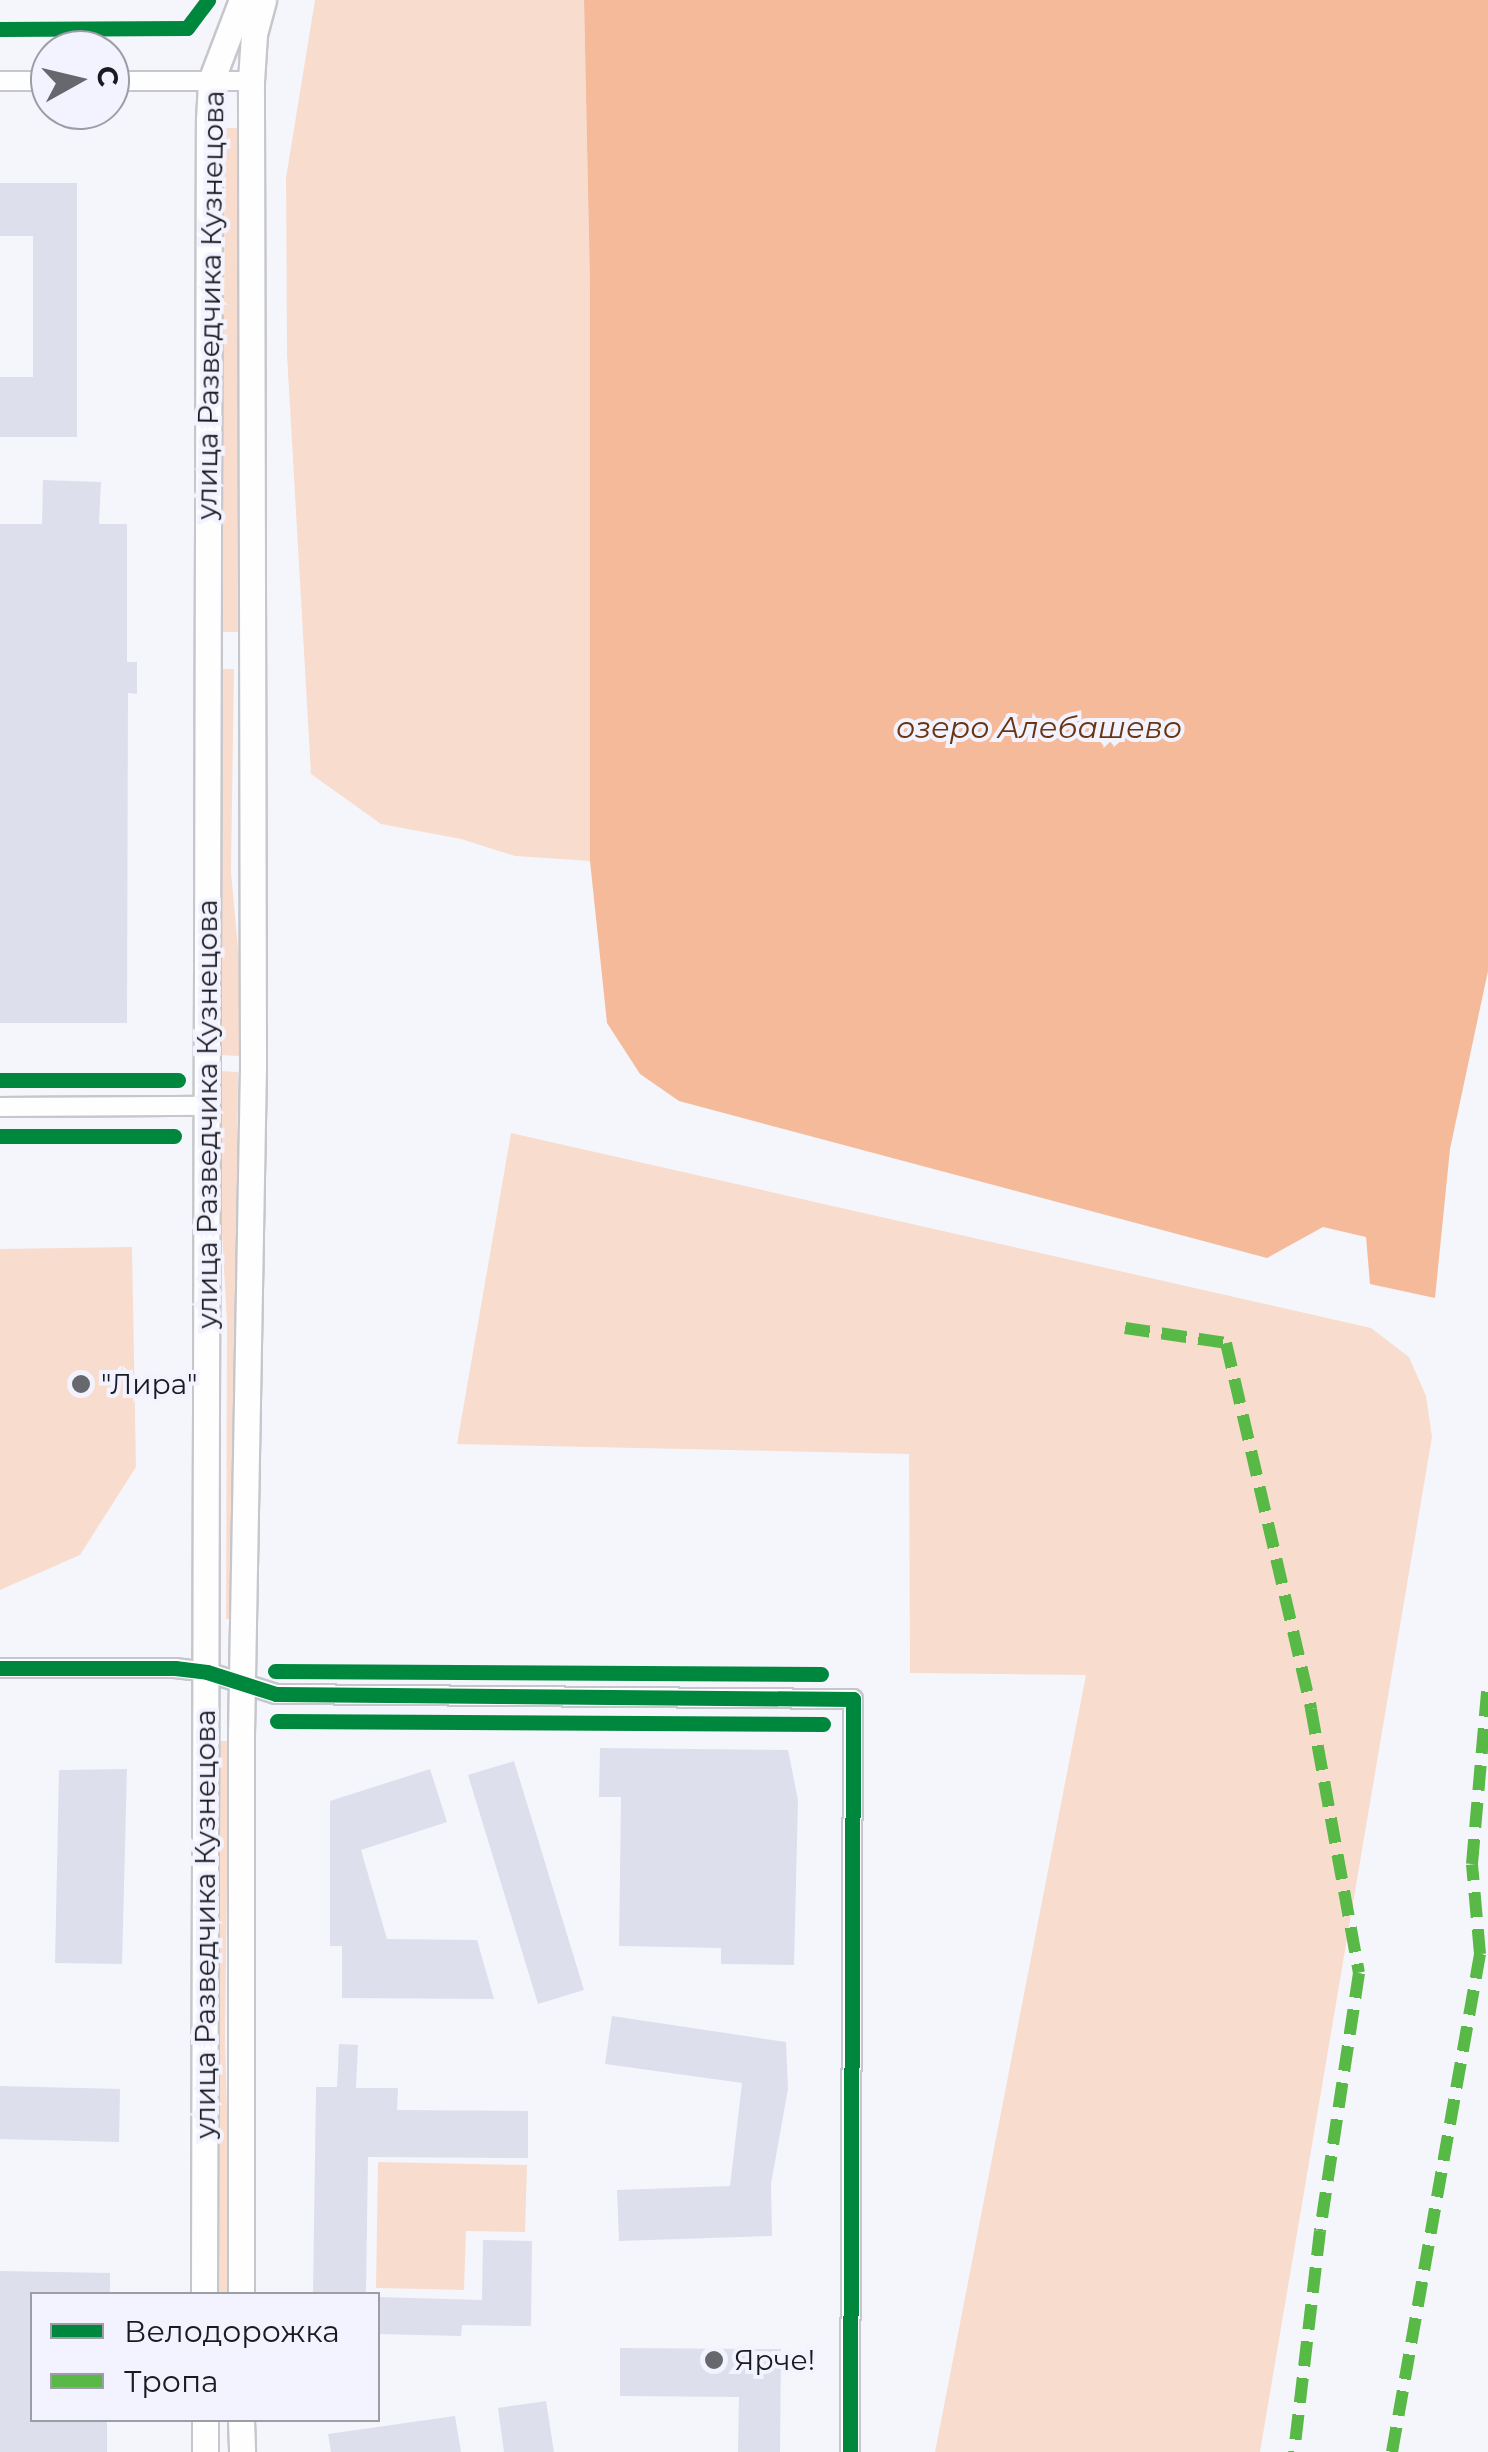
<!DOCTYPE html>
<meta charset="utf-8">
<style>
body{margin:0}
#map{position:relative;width:1488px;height:2452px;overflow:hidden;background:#f5f6fc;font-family:Montserrat,sans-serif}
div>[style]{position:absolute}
.green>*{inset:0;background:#f8ddcf}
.water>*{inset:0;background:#f5ba9a}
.building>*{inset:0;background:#dddfec}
.roads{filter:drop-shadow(2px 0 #c6c7cc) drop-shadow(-2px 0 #c6c7cc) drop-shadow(0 2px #c6c7cc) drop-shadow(0 -2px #c6c7cc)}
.minor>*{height:18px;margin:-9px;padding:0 9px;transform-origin:9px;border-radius:9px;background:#fefeff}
.secondary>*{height:25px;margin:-12.5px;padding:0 12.5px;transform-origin:12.5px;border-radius:12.5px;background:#fefeff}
.quiet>*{height:12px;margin-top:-6px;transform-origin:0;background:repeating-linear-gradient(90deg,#58b947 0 25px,transparent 0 37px)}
.cycleway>*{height:15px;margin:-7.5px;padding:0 7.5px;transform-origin:7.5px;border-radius:7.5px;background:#00873e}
.dots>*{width:28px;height:28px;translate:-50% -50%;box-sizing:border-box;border:5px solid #f2f3ff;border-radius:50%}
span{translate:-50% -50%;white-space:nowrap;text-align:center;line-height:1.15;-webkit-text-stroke:8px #f2f3ff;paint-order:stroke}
.street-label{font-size:28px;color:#1a1b20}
.poi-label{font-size:28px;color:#1a1b20}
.left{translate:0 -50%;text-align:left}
.water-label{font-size:30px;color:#6a3510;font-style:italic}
.legend{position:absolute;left:30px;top:2292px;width:350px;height:130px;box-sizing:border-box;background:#f2f3ff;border:2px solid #9c9da6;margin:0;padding:12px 18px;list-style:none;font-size:30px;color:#1a1b20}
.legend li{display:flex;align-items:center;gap:20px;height:50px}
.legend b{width:50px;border:2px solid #9c9da6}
.north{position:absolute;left:30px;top:30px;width:100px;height:100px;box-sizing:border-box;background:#f2f3ff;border:2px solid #9c9da6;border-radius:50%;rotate:82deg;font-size:28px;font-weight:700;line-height:40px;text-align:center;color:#1a1b20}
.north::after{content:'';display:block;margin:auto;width:35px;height:45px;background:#67686d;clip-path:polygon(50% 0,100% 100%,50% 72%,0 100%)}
</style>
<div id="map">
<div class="green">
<i style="clip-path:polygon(315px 0,584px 0,590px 287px,590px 861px,515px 856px,461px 839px,381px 824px,311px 774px,287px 355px,286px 178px)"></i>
<i style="clip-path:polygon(220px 128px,237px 128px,238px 632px,220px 632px)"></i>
<i style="clip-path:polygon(221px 669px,234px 669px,231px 872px,240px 970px,239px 1056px,219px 1055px)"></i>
<i style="clip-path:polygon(219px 1071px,238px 1072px,235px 1619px,226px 1619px,227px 1323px,219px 1179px)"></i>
<i style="clip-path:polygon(511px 1133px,1371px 1328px,1409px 1357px,1426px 1396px,1432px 1437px,1260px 2452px,935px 2452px,1086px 1675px,910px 1673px,909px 1454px,457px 1444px)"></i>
<i style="clip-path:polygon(132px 1247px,136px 1467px,80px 1555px,0 1590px,0 1249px)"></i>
<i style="clip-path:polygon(216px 1741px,229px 1741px,225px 2037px,232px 2294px,218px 2294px,213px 2221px)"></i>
<i style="clip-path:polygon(378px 2162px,527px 2165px,525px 2232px,466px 2231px,464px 2290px,376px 2288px)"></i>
</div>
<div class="water">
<i style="clip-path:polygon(584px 0,1488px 0,1488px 971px,1450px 1149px,1435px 1298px,1370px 1284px,1366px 1237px,1323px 1227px,1267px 1258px,679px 1101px,640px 1074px,607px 1023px,590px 861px,590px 287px)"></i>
</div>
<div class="building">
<i style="clip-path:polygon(0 183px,77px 183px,77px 437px,0 437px,0 377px,33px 377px,33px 236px,0 236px)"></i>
<i style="clip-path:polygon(43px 480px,101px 482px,99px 524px,127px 524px,127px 662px,137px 662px,137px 694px,128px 693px,127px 1023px,0 1023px,0 524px,42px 524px)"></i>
<i style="clip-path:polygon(600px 1748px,788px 1750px,798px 1800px,794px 1965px,721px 1964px,721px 1948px,619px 1946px,621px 1797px,599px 1797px)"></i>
<i style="clip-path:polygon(514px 1761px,584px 1990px,538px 2004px,468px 1775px)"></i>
<i style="clip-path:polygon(127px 1769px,122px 1964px,55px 1963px,59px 1770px)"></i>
<i style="clip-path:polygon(430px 1769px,447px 1822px,361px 1850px,387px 1939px,477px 1940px,494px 1999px,342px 1998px,342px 1946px,330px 1946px,330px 1801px)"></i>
<i style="clip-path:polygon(612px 2016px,786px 2042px,788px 2089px,771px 2184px,772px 2236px,619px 2241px,617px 2190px,730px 2186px,742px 2083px,605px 2064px)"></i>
<i style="clip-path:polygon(339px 2044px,358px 2045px,356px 2088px,398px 2088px,397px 2110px,528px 2111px,528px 2158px,368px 2157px,366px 2294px,313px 2294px,316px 2087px,337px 2087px)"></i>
<i style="clip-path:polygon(0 2086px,120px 2089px,119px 2142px,0 2139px)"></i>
<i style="clip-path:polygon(483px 2240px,532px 2241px,531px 2326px,462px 2325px,461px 2336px,378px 2334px,378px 2297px,482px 2300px)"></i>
<i style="clip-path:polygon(0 2271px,110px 2273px,110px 2294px,32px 2294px,32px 2420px,107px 2420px,107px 2452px,0 2452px)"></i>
<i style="clip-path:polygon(620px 2348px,781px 2349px,780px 2452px,738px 2452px,739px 2397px,620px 2396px)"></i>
<i style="clip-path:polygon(546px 2401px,554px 2452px,504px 2452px,498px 2408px)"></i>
<i style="clip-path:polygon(455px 2416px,461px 2452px,331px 2452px,328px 2434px)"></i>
</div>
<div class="roads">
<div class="minor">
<i style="left:0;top:81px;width:50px"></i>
<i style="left:110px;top:81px;width:141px"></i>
<i style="left:0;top:1107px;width:206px;rotate:-0.3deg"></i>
<i style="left:0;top:1668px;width:175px"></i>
<i style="left:175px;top:1668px;width:32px;rotate:7deg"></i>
<i style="left:207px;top:1672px;width:72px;rotate:17.7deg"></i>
<i style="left:276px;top:1694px;width:577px;rotate:0.5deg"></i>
<i style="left:853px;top:1699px;width:753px;rotate:90.23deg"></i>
</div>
<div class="secondary">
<i style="left:204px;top:2294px;width:2174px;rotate:-89.87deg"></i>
<i style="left:209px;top:120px;width:39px;rotate:-87deg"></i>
<i style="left:211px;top:81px;width:87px;rotate:-69.1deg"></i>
<i style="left:241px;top:2294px;width:560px;rotate:-90deg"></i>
<i style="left:241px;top:1734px;width:669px;rotate:-88.97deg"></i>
<i style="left:253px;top:1065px;width:984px;rotate:-90.12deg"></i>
<i style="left:251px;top:81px;width:47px;rotate:-86.3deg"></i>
<i style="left:254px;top:34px;width:35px;rotate:-75deg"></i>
<i style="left:241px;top:2420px;width:32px;rotate:88deg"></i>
<i style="left:205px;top:2452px;width:32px;rotate:-90deg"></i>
</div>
</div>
<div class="quiet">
<i style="left:1125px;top:1328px;width:102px;rotate:8.4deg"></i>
<i style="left:1226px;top:1343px;width:376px;rotate:76.9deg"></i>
<i style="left:1311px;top:1709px;width:268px;rotate:79.7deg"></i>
<i style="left:1359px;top:1973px;width:261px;rotate:98.6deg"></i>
<i style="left:1320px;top:2231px;width:223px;rotate:96.7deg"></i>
<i style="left:1392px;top:2452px;width:506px;rotate:-79.98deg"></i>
<i style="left:1480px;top:1954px;width:90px;rotate:-95.1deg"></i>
<i style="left:1472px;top:1864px;width:183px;rotate:-85deg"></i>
</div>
<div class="cycleway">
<i style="left:0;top:29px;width:187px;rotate:-0.3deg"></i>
<i style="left:187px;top:28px;width:35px;rotate:-53deg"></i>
<i style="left:0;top:1080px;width:178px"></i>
<i style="left:0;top:1136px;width:174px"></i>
<i style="left:0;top:1668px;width:175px"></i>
<i style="left:175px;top:1668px;width:32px;rotate:7deg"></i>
<i style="left:207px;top:1672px;width:72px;rotate:17.7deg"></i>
<i style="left:276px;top:1694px;width:577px;rotate:0.5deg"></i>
<i style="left:853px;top:1699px;width:753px;rotate:90.23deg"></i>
<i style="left:275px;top:1671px;width:546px;rotate:0.31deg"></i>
<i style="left:277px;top:1721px;width:546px;rotate:0.31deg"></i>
</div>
<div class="dots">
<i style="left:81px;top:1384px;background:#67686d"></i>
<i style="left:714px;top:2360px;background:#67686d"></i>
</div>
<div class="street-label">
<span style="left:210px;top:305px;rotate:-89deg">улица Разведчика Кузнецова</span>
<span style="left:207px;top:1114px;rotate:-90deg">улица Разведчика Кузнецова</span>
<span style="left:205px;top:1924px;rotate:-90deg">улица Разведчика Кузнецова</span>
</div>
<div class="poi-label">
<span class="left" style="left:101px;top:1384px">"Лира"</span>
<span class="left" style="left:734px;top:2360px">Ярче!</span>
</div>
<div class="water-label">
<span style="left:1039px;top:728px">озеро Алебашево</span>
</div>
<ul class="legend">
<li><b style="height:12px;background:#00873e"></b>Велодорожка</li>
<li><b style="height:12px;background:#58b947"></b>Тропа</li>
</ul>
<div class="north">С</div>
</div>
